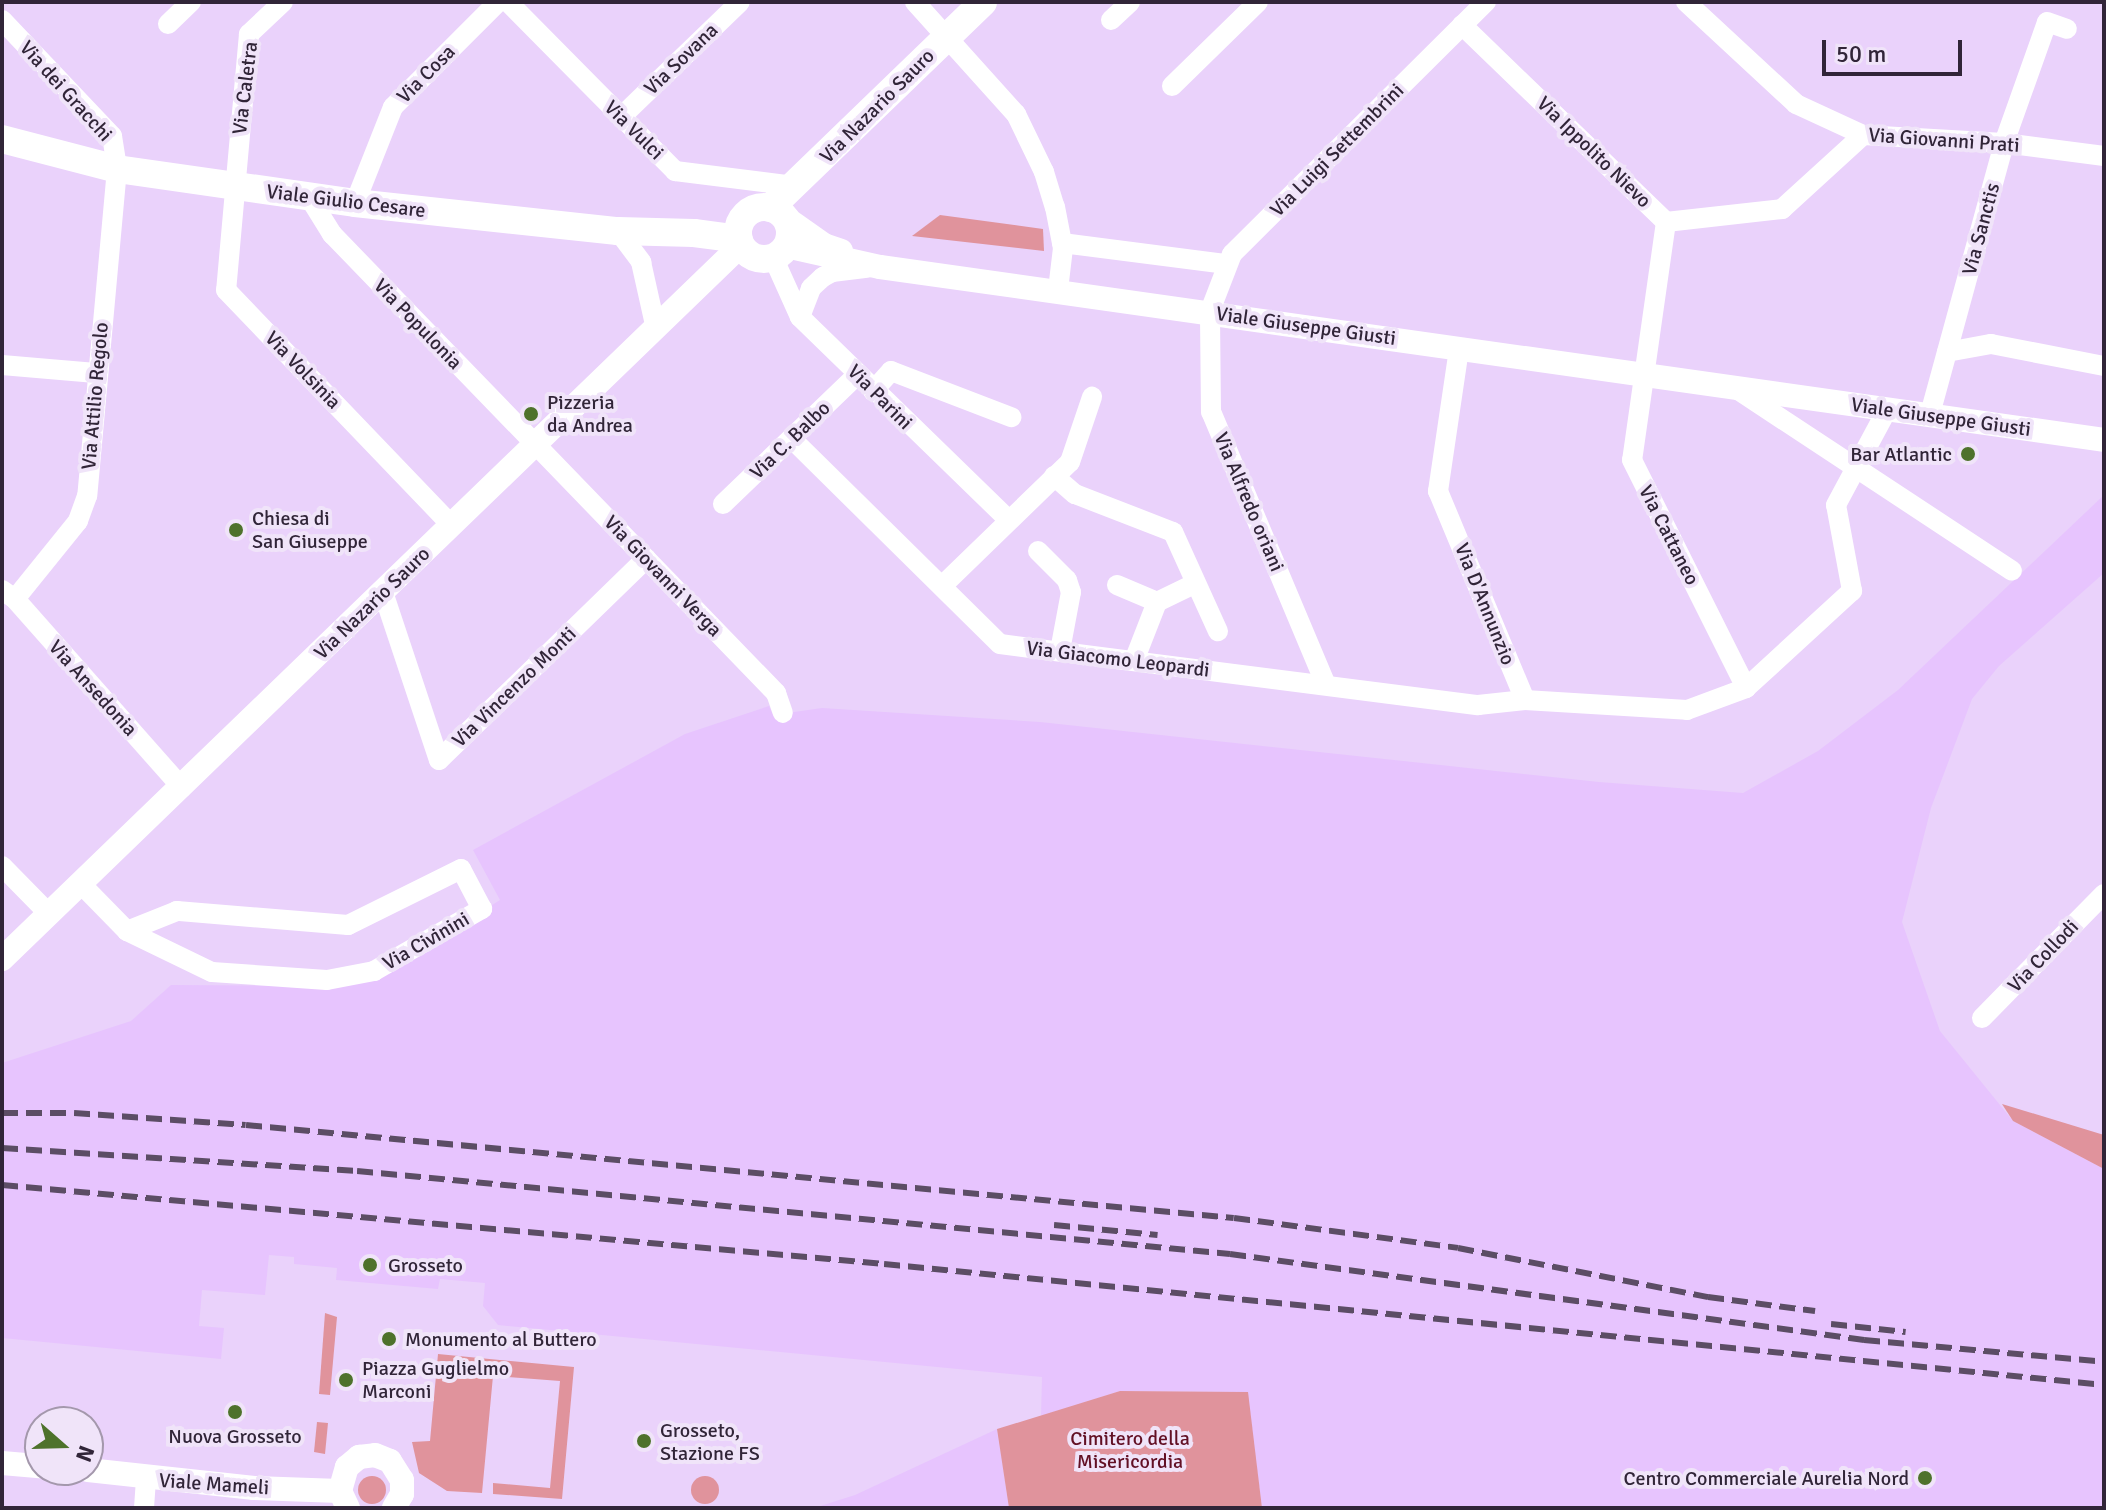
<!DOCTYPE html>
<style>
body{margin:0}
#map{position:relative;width:2106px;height:1510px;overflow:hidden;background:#ead2fb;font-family:Signika,sans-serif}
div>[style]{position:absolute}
.built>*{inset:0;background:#e7c4fe}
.green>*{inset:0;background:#e0939c}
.round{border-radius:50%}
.minor>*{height:20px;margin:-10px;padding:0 10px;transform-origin:10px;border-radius:10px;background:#fff}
.tertiary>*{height:24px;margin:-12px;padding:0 12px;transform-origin:12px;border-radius:12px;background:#fff}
.secondary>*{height:28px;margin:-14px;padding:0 14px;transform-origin:14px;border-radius:14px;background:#fff}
.secondary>.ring{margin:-14px;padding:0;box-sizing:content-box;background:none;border:28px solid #fff;border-radius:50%}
.rail>*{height:6px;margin-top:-3px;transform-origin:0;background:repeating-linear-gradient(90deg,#5c4d65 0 16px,transparent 0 24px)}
.dots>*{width:22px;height:22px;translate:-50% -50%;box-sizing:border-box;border:4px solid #f0e4f9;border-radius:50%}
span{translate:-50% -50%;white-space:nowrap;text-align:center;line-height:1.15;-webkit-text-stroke:8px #f0e4f9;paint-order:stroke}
.street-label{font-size:20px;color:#312538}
.poi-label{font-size:20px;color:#312538}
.left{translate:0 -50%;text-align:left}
.right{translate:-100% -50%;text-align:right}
.park-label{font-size:20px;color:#621025}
.frame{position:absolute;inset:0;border:4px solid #312538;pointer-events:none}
.north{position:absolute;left:24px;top:1406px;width:80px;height:80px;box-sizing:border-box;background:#f0e4f9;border:2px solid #a498ac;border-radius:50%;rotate:110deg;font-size:22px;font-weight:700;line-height:32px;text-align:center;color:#312538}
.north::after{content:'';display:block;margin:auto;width:28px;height:36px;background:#4e722b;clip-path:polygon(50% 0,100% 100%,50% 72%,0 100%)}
.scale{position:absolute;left:1822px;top:40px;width:140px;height:36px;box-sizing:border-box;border:4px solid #312538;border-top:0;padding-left:10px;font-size:24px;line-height:28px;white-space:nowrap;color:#312538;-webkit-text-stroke:6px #f0e4f9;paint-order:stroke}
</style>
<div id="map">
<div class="built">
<i style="clip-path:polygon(2104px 495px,2104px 573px,1999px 666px,1972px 699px,1931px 808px,1902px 922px,1940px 1031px,2013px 1121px,2104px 1169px,2104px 1508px,1262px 1508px,1247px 1392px,1120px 1391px,1041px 1416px,1042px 1377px,498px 1325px,483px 1306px,485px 1283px,440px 1279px,438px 1289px,336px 1280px,337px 1268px,294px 1264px,294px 1257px,269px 1255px,265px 1295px,202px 1290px,199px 1326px,224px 1328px,221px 1359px,2px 1338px,2px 1063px,131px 1021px,171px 985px,313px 986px,398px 964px,500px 900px,473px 850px,685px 734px,769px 706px,773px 715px,822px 708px,1040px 722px,1599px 782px,1743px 793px,1818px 751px,1898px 690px)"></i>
<i style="clip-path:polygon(997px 1429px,1009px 1508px,814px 1508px,855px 1495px)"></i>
</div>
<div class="green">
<i style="clip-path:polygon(940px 215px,1043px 229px,1044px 251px,912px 236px)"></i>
<i style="clip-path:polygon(2002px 1104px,2104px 1135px,2104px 1169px,2013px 1121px)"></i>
<i style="clip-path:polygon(325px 1313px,337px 1317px,330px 1395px,319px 1394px)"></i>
<i style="clip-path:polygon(438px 1354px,574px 1367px,562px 1499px,493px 1494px,493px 1483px,550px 1488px,560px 1381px,493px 1376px,482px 1493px,447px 1491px,419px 1473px,412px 1442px,430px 1441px)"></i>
<i style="clip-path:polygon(1120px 1391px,1248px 1392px,1262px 1508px,1009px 1508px,997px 1429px)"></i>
<i style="clip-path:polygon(317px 1422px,328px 1423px,325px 1454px,314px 1452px)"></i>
<i class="round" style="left:358px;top:1476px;width:28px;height:28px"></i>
<i class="round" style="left:691px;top:1476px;width:28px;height:28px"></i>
</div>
<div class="minor">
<i style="left:283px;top:2px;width:47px;rotate:136.7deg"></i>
<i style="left:249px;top:34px;width:257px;rotate:95.1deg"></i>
<i style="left:226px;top:290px;width:327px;rotate:46.2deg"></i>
<i style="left:508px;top:2px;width:238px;rotate:45.3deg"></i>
<i style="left:675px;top:171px;width:122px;rotate:7.1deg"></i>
<i style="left:915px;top:2px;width:151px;rotate:48deg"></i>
<i style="left:1016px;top:114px;width:64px;rotate:64.2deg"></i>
<i style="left:1044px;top:172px;width:37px;rotate:73deg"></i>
<i style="left:1055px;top:207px;width:42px;rotate:79deg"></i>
<i style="left:1063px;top:248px;width:42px;rotate:96.8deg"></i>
<i style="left:1686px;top:2px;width:150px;rotate:42.8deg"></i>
<i style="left:1796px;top:104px;width:74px;rotate:24.8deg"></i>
<i style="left:1863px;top:135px;width:141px;rotate:3.2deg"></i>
<i style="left:2004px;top:143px;width:101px;rotate:7.4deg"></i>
<i style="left:2px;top:20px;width:160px;rotate:46.5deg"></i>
<i style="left:112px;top:136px;width:33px;rotate:81deg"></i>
<i style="left:117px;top:169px;width:328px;rotate:95.2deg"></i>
<i style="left:87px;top:496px;width:27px;rotate:110deg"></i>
<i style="left:78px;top:521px;width:100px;rotate:128.9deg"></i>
<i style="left:1111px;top:20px;width:26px;rotate:-43deg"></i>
<i style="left:168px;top:24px;width:32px;rotate:-44deg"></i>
<i style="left:1462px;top:25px;width:284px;rotate:44deg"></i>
<i style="left:1666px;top:222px;width:117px;rotate:-6.4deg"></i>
<i style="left:1782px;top:209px;width:110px;rotate:-42.4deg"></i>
<i style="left:1172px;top:86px;width:120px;rotate:-44.3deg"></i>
<i style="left:621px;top:117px;width:165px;rotate:-44deg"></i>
<i style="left:309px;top:197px;width:44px;rotate:58.1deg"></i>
<i style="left:332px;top:234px;width:639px;rotate:45.95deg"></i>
<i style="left:776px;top:693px;width:21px;rotate:71deg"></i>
<i style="left:355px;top:203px;width:103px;rotate:-68.4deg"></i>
<i style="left:393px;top:107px;width:148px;rotate:-45deg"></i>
<i style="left:1666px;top:222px;width:240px;rotate:98.1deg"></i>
<i style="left:1632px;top:460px;width:255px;rotate:63.4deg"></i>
<i style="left:618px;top:231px;width:39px;rotate:53deg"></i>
<i style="left:641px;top:262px;width:69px;rotate:77.4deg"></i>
<i style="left:1062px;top:243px;width:166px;rotate:7.3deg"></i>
<i style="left:773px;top:257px;width:66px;rotate:65.8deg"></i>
<i style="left:800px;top:317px;width:291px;rotate:44.2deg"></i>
<i style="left:800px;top:317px;width:31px;rotate:-69deg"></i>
<i style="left:811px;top:288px;width:16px;rotate:-43deg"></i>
<i style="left:823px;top:277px;width:10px;rotate:-29deg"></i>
<i style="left:832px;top:272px;width:35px;rotate:-7deg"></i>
<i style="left:1459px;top:349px;width:144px;rotate:98.4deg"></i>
<i style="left:1438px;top:491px;width:226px;rotate:67.4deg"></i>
<i style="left:1525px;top:700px;width:162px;rotate:3.5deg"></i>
<i style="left:1687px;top:710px;width:63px;rotate:-20.4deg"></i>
<i style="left:1746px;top:688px;width:144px;rotate:-42.5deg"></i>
<i style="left:1852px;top:591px;width:87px;rotate:-100.5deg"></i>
<i style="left:1836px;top:505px;width:108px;rotate:-61.8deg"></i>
<i style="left:1947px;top:352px;width:45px;rotate:-10.3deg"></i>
<i style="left:1991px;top:344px;width:115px;rotate:11deg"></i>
<i style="left:2px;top:365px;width:94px;rotate:4.9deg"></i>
<i style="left:1738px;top:390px;width:328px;rotate:33.4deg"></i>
<i style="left:873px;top:391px;width:27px;rotate:-48deg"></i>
<i style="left:891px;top:371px;width:129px;rotate:21deg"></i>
<i style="left:1930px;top:414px;width:281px;rotate:-74.7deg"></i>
<i style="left:2004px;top:143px;width:128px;rotate:-70.4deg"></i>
<i style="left:2047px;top:22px;width:21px;rotate:19deg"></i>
<i style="left:792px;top:439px;width:292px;rotate:44.6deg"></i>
<i style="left:1000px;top:644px;width:482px;rotate:7.3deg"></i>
<i style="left:1478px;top:705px;width:47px;rotate:-6.1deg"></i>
<i style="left:1054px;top:476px;width:28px;rotate:41deg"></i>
<i style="left:1075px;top:494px;width:105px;rotate:21.2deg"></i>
<i style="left:1173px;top:532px;width:109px;rotate:65.6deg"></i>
<i style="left:723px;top:504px;width:186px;rotate:-43.9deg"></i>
<i style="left:1038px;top:551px;width:41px;rotate:45deg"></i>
<i style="left:1067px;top:580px;width:13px;rotate:72deg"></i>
<i style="left:1071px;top:592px;width:60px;rotate:100.6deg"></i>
<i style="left:1117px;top:585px;width:43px;rotate:23deg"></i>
<i style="left:1157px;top:602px;width:63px;rotate:111.3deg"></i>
<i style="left:942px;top:586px;width:178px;rotate:-44.1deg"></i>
<i style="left:1070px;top:462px;width:69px;rotate:-71.3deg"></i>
<i style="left:2px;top:590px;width:16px;rotate:35deg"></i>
<i style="left:15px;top:599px;width:252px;rotate:48.5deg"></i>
<i style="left:383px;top:592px;width:177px;rotate:71.6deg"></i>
<i style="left:439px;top:760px;width:289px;rotate:-44.2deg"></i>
<i style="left:1157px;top:602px;width:43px;rotate:-26deg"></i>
<i style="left:1326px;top:685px;width:296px;rotate:-112.8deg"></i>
<i style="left:1211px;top:412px;width:101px;rotate:-90.6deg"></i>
<i style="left:1210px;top:311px;width:61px;rotate:-68.9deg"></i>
<i style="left:1232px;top:254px;width:358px;rotate:-44.8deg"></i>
<i style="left:2px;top:866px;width:67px;rotate:45.6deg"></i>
<i style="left:82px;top:885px;width:64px;rotate:45.6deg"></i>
<i style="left:127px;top:931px;width:94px;rotate:25.8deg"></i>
<i style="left:212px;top:972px;width:115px;rotate:4deg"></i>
<i style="left:327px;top:980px;width:48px;rotate:-10.8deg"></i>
<i style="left:374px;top:971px;width:125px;rotate:-29.9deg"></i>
<i style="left:482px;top:909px;width:45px;rotate:-117.7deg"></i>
<i style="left:461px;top:869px;width:126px;rotate:153.6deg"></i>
<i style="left:348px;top:925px;width:172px;rotate:-175.3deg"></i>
<i style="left:177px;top:911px;width:54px;rotate:158.2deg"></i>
<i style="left:1982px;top:1018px;width:174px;rotate:-45.5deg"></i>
<i style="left:144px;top:1508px;width:29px;rotate:-86deg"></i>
</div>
<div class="tertiary">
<i style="left:783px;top:216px;width:50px;rotate:35.3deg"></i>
<i style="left:824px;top:245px;width:18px;rotate:19deg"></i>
<i style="left:786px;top:246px;width:96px;rotate:12.6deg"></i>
<i style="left:880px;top:267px;width:1236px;rotate:8.04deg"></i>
<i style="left:2px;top:959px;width:1028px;rotate:-44.01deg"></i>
<i style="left:2px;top:1463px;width:38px;rotate:5deg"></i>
<i style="left:88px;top:1470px;width:167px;rotate:6.2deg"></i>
<i style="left:254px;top:1488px;width:86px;rotate:2deg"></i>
<i style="left:348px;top:1508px;width:19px;rotate:-115deg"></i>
<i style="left:340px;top:1491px;width:25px;rotate:-74deg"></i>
<i style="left:347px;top:1467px;width:16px;rotate:-40deg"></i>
<i style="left:359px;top:1457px;width:16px;rotate:-7deg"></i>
<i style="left:375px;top:1455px;width:16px;rotate:22deg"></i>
<i style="left:390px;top:1461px;width:22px;rotate:58deg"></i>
<i style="left:402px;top:1480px;width:14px;rotate:90deg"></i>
<i style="left:402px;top:1494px;width:16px;rotate:120deg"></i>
</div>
<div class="secondary">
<i style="left:2px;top:139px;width:119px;rotate:14.6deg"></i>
<i style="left:117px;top:169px;width:240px;rotate:8.1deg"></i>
<i style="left:355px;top:203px;width:264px;rotate:6.1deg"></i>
<i style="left:618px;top:231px;width:76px;rotate:1.5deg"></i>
<i style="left:694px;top:233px;width:45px;rotate:7.6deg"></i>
<i class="ring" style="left:738px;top:207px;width:24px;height:24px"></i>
<i style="left:770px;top:208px;width:296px;rotate:-44deg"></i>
</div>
<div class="rail">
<i style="left:2px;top:1113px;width:72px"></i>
<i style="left:74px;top:1113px;width:172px;rotate:4deg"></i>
<i style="left:246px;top:1125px;width:992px;rotate:5.38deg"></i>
<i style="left:1234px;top:1218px;width:226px;rotate:7.6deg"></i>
<i style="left:1458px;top:1248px;width:255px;rotate:11.1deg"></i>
<i style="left:1708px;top:1297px;width:108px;rotate:7.5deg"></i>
<i style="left:2px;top:1148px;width:356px;rotate:3.7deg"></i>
<i style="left:357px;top:1171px;width:877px;rotate:5.43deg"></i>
<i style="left:1230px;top:1254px;width:640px;rotate:7.72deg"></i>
<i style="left:1864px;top:1340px;width:241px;rotate:5.2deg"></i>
<i style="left:2px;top:1185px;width:886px;rotate:5.12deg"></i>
<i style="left:884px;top:1264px;width:1226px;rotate:5.66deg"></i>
<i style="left:1054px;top:1225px;width:104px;rotate:5.5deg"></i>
<i style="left:1831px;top:1324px;width:75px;rotate:6.1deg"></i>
</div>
<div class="dots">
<i style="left:531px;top:414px;background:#4e722b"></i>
<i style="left:1968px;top:454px;background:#4e722b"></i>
<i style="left:236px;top:530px;background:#4e722b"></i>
<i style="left:370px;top:1265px;background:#4e722b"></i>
<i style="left:389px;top:1339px;background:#4e722b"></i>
<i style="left:346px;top:1380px;background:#4e722b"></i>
<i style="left:235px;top:1412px;background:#4e722b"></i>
<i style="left:644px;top:1441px;background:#4e722b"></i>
<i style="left:1925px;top:1478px;background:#4e722b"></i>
</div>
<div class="street-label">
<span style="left:681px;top:59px;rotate:-44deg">Via Sovana</span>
<span style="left:426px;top:74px;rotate:-45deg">Via Cosa</span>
<span style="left:245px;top:88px;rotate:-83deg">Via Caletra</span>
<span style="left:66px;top:91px;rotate:48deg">Via dei Gracchi</span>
<span style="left:877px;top:106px;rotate:-45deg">Via Nazario Sauro</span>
<span style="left:634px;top:130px;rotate:45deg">Via Vulci</span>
<span style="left:1944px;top:140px;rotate:4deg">Via Giovanni Prati</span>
<span style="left:1337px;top:150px;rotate:-45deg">Via Luigi Settembrini</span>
<span style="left:1594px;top:152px;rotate:44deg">Via Ippolito Nievo</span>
<span style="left:346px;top:201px;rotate:7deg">Viale Giulio Cesare</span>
<span style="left:1981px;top:229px;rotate:-75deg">Via Sanctis</span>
<span style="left:418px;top:324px;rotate:46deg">Via Populonia</span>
<span style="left:1306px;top:326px;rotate:8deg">Viale Giuseppe Giusti</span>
<span style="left:303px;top:370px;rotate:46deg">Via Volsinia</span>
<span style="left:95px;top:396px;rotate:-85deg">Via Attilio Regolo</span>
<span style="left:880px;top:397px;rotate:45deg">Via Parini</span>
<span style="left:1941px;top:417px;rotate:8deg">Viale Giuseppe Giusti</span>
<span style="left:790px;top:440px;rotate:-44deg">Via C. Balbo</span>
<span style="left:1249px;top:502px;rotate:67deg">Via Alfredo oriani</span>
<span style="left:1669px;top:535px;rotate:63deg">Via Cattaneo</span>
<span style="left:663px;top:576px;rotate:46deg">Via Giovanni Verga</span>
<span style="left:372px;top:603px;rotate:-44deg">Via Nazario Sauro</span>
<span style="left:1485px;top:604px;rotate:68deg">Via D'Annunzio</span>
<span style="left:1118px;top:659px;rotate:7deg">Via Giacomo Leopardi</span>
<span style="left:514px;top:687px;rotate:-44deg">Via Vincenzo Monti</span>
<span style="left:93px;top:688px;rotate:48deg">Via Ansedonia</span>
<span style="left:426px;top:941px;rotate:-30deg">Via Civinini</span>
<span style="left:2043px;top:956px;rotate:-46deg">Via Collodi</span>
<span style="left:214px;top:1484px;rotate:4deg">Viale Mameli</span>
</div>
<div class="poi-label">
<span class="left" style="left:547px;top:414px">Pizzeria<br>da Andrea</span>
<span class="right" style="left:1952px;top:454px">Bar Atlantic</span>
<span class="left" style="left:252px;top:530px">Chiesa di<br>San Giuseppe</span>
<span class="left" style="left:388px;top:1265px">Grosseto</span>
<span class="left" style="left:405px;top:1339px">Monumento al Buttero</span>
<span class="left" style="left:362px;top:1380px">Piazza Guglielmo<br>Marconi</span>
<span class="left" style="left:660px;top:1442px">Grosseto,<br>Stazione FS</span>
<span style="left:235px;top:1436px">Nuova Grosseto</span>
<span class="right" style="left:1909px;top:1478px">Centro Commerciale Aurelia Nord</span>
</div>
<div class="park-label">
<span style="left:1130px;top:1450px">Cimitero della<br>Misericordia</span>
</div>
<div class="frame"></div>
<div class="north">N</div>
<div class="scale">50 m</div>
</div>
